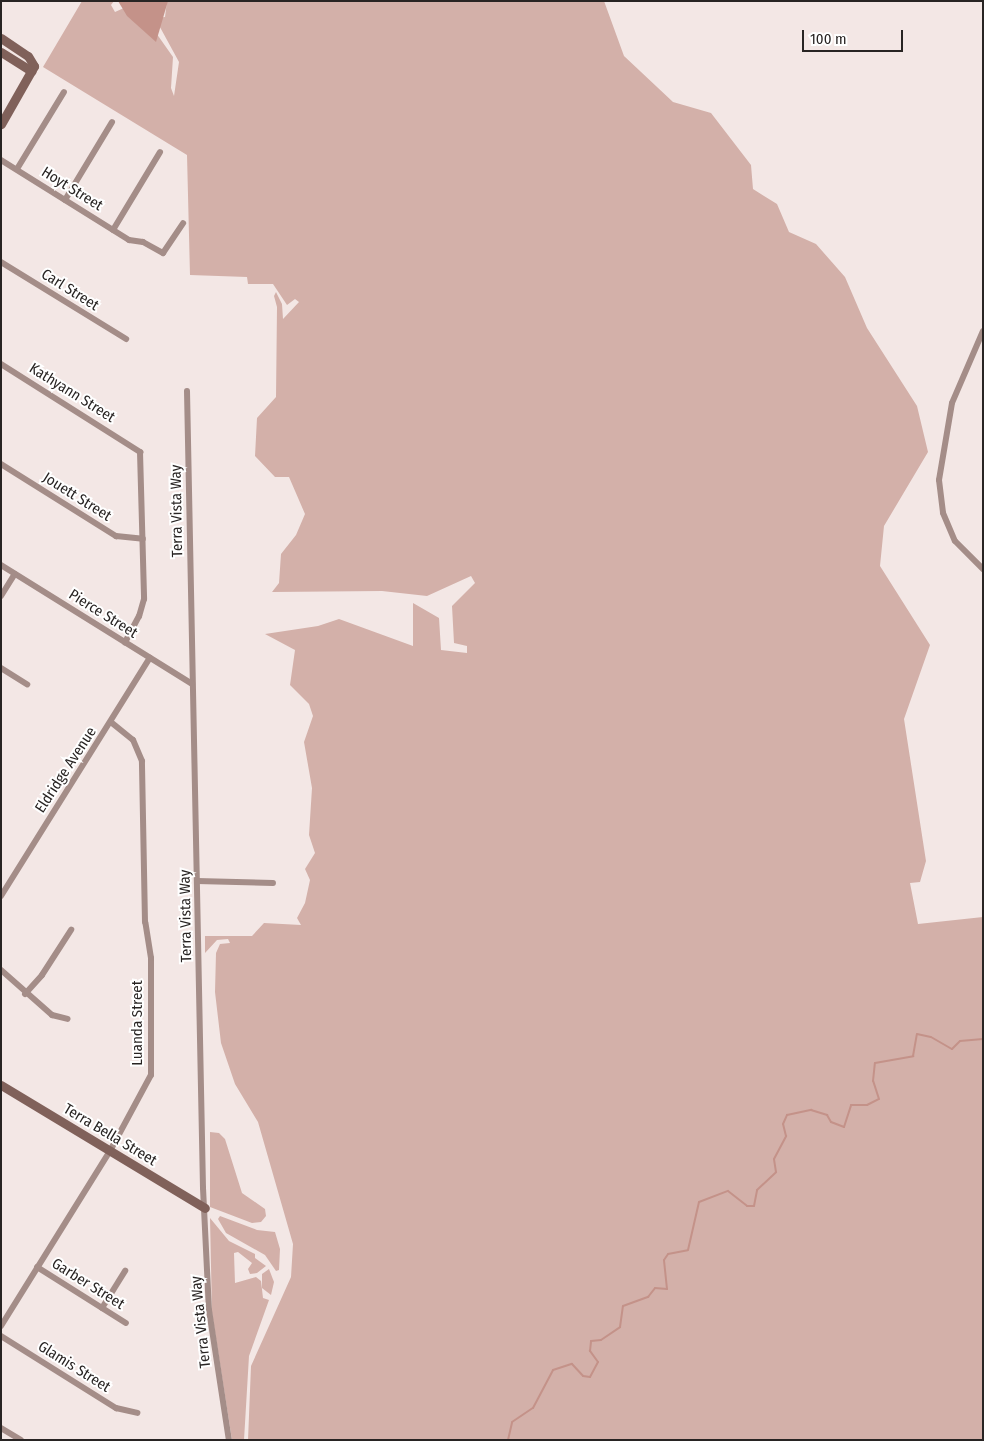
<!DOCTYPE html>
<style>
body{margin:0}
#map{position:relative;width:984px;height:1441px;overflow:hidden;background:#f3e7e5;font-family:"Fira Sans Condensed",sans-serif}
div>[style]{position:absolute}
.green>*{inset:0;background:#d3b0a9}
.water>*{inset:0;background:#c49289}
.stream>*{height:2px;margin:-1px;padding:0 1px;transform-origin:1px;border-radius:1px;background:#c49289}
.street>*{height:6px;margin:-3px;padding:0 3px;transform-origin:3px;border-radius:3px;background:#a48d88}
.secondary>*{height:9px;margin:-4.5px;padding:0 4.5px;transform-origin:4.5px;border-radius:4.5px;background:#80615a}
span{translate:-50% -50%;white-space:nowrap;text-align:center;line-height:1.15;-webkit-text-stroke:4px #fff;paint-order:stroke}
.street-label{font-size:15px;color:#282423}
.frame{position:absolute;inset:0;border:2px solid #282423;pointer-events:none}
.scale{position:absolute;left:802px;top:30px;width:101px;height:22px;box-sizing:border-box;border:2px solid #282423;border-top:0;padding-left:6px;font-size:15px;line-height:18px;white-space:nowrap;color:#282423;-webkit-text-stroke:4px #fff;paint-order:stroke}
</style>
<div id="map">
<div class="green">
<i style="clip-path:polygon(82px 1px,114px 1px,111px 5px,115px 12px,135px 3px,173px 57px,171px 88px,174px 96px,179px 62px,155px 18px,165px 17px,167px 1px,604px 1px,624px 56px,673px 102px,711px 113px,751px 165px,753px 189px,777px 204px,789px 232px,816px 244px,845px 277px,867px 328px,917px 406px,928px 452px,884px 526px,880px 566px,930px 645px,904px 719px,926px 861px,920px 882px,910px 883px,918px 924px,983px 917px,983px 1440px,248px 1440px,251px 1366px,291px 1277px,293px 1244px,258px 1122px,235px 1084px,221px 1043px,215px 992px,216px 953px,220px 944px,230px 943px,228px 939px,217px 940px,205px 953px,205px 936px,252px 936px,264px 923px,301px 925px,297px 918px,305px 903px,310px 880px,305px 869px,315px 853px,309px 835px,312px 788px,304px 742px,313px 716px,309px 704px,290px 685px,295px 650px,265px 634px,318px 626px,339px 619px,413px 646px,413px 603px,439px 618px,441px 650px,467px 653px,467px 646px,454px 643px,452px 606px,475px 583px,471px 576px,427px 596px,382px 591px,272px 592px,279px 583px,281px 554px,296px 535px,305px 514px,289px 477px,275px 477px,255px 456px,257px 418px,276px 397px,277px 307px,274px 296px,276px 292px,282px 304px,283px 319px,299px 302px,295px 299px,287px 305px,273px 284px,248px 284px,247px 277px,190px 275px,187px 155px,43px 67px)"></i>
<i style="clip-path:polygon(210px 1132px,219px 1133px,225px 1139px,242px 1193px,265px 1209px,266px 1216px,261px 1222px,252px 1223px,210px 1207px)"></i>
<i style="clip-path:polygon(220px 1216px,257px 1230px,275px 1232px,280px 1249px,279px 1270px,276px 1271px,265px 1255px,226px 1233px,218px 1219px)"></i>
<i style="clip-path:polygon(210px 1218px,229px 1241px,255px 1254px,255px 1258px,266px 1266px,257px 1273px,250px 1274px,248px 1269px,252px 1263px,238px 1252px,234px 1253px,235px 1283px,256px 1277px,261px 1281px,263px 1298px,269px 1300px,249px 1356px,244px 1440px,232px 1440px,212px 1313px)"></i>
<i style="clip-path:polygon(269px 1269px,274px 1282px,271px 1295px,262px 1288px,262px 1274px)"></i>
</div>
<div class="water">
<i style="clip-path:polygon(118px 1px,168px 1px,156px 42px,127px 16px)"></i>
</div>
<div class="stream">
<i style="left:508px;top:1440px;width:18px;rotate:-77deg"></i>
<i style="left:512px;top:1422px;width:25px;rotate:-34deg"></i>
<i style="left:533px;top:1408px;width:43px;rotate:-62.2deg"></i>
<i style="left:553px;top:1370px;width:20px;rotate:-18deg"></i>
<i style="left:572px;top:1364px;width:16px;rotate:47deg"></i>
<i style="left:583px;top:1376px;width:7px;rotate:8deg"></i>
<i style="left:590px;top:1377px;width:17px;rotate:-62deg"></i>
<i style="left:598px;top:1362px;width:14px;rotate:-126deg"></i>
<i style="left:590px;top:1351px;width:10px;rotate:-84deg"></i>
<i style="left:591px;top:1341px;width:10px;rotate:-6deg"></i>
<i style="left:601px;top:1340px;width:23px;rotate:-34deg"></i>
<i style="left:620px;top:1327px;width:21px;rotate:-82deg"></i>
<i style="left:623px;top:1306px;width:27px;rotate:-20deg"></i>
<i style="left:648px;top:1297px;width:11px;rotate:-52deg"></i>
<i style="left:655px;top:1288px;width:12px;rotate:5deg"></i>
<i style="left:667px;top:1289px;width:29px;rotate:-96deg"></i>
<i style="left:664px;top:1260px;width:7px;rotate:-56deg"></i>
<i style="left:668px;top:1254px;width:20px;rotate:-11deg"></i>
<i style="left:688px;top:1250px;width:49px;rotate:-77.1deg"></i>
<i style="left:699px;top:1202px;width:31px;rotate:-21deg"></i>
<i style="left:728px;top:1191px;width:24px;rotate:38deg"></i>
<i style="left:747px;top:1206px;width:7px"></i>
<i style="left:754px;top:1206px;width:16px;rotate:-79deg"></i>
<i style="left:757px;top:1190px;width:26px;rotate:-43deg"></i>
<i style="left:776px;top:1172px;width:13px;rotate:-99deg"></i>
<i style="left:774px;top:1159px;width:26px;rotate:-62deg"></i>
<i style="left:786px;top:1136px;width:12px;rotate:-104deg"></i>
<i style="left:783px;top:1124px;width:10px;rotate:-66deg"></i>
<i style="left:787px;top:1115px;width:25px;rotate:-12deg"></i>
<i style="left:811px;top:1110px;width:17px;rotate:17deg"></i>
<i style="left:827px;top:1115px;width:8px;rotate:60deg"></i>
<i style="left:831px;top:1122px;width:14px;rotate:21deg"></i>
<i style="left:844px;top:1127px;width:23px;rotate:-72deg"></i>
<i style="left:851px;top:1105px;width:16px"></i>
<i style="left:867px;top:1105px;width:13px;rotate:-27deg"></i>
<i style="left:879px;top:1099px;width:19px;rotate:-108deg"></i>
<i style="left:873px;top:1081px;width:18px;rotate:-84deg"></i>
<i style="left:875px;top:1063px;width:39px;rotate:-10deg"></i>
<i style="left:913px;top:1056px;width:22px;rotate:-80deg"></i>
<i style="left:917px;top:1034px;width:14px;rotate:12deg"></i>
<i style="left:931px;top:1037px;width:24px;rotate:30deg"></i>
<i style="left:952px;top:1049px;width:11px;rotate:-45deg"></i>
<i style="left:960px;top:1041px;width:23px;rotate:-5deg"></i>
</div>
<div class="street">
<i style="left:1px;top:160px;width:151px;rotate:32deg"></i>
<i style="left:129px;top:240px;width:14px;rotate:8deg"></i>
<i style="left:143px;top:242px;width:23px;rotate:29deg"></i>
<i style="left:163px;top:253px;width:36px;rotate:-56deg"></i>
<i style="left:17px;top:169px;width:90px;rotate:-58.6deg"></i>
<i style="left:65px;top:200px;width:91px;rotate:-58.9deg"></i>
<i style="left:113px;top:230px;width:91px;rotate:-58.9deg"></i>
<i style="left:1px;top:262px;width:147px;rotate:31.6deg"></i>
<i style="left:983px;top:331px;width:78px;rotate:113.3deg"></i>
<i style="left:952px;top:403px;width:78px;rotate:99.6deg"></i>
<i style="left:939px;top:480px;width:33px;rotate:83deg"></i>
<i style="left:943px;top:513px;width:30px;rotate:67deg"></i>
<i style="left:955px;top:541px;width:40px;rotate:45deg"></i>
<i style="left:1px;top:364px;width:165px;rotate:32.3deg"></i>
<i style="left:140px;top:452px;width:147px;rotate:88.4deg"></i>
<i style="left:144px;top:599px;width:18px;rotate:106deg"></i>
<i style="left:139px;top:616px;width:30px;rotate:118deg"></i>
<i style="left:187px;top:391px;width:797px;rotate:88.85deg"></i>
<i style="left:203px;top:1188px;width:122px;rotate:87.2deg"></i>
<i style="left:209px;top:1310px;width:132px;rotate:81.3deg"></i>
<i style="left:1px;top:464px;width:136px;rotate:32.1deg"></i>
<i style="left:116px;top:536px;width:27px;rotate:6deg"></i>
<i style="left:1px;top:565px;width:225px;rotate:31.9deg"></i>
<i style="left:1px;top:596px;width:26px;rotate:-58deg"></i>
<i style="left:1px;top:668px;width:31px;rotate:32deg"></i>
<i style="left:197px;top:881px;width:76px;rotate:1.5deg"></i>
<i style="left:1px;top:896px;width:281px;rotate:-58deg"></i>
<i style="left:1px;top:970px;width:68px;rotate:41.4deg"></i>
<i style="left:52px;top:1015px;width:16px;rotate:14deg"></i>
<i style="left:25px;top:994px;width:25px;rotate:-48deg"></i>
<i style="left:42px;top:975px;width:54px;rotate:-57.2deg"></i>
<i style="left:37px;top:1267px;width:105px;rotate:32.2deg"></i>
<i style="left:102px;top:1308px;width:44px;rotate:-58.1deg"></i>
<i style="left:1px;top:1326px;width:206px;rotate:-58.1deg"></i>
<i style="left:110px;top:1151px;width:86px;rotate:-61.7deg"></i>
<i style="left:151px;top:1075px;width:117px;rotate:-90deg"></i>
<i style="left:151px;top:958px;width:36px;rotate:-99deg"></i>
<i style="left:145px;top:922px;width:161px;rotate:-91.1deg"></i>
<i style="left:142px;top:761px;width:23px;rotate:-113deg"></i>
<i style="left:133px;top:740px;width:28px;rotate:-141deg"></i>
<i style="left:1px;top:1336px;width:136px;rotate:32.1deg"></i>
<i style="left:116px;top:1408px;width:22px;rotate:13deg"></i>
<i style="left:1px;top:1428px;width:23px;rotate:31deg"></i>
</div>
<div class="secondary">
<i style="left:1px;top:38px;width:32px;rotate:34deg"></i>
<i style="left:28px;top:56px;width:12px;rotate:59deg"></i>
<i style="left:34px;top:66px;width:67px;rotate:119.6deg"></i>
<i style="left:1px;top:52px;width:36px;rotate:32deg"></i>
<i style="left:1px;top:1085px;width:238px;rotate:31.1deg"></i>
</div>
<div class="street-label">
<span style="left:72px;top:189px;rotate:32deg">Hoyt Street</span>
<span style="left:70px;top:290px;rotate:32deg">Carl Street</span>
<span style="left:72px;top:393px;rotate:32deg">Kathyann Street</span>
<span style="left:77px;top:497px;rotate:32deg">Jouett Street</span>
<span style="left:177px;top:511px;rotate:-91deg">Terra Vista Way</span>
<span style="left:103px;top:614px;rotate:32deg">Pierce Street</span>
<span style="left:66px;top:770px;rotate:-57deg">Eldridge Avenue</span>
<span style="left:186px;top:916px;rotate:-91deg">Terra Vista Way</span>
<span style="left:138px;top:1023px;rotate:-90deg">Luanda Street</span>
<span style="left:110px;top:1135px;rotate:31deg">Terra Bella Street</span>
<span style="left:88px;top:1284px;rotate:32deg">Garber Street</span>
<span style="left:201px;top:1322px;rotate:-96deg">Terra Vista Way</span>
<span style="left:74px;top:1367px;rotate:32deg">Glamis Street</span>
</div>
<div class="frame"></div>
<div class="scale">100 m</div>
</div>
